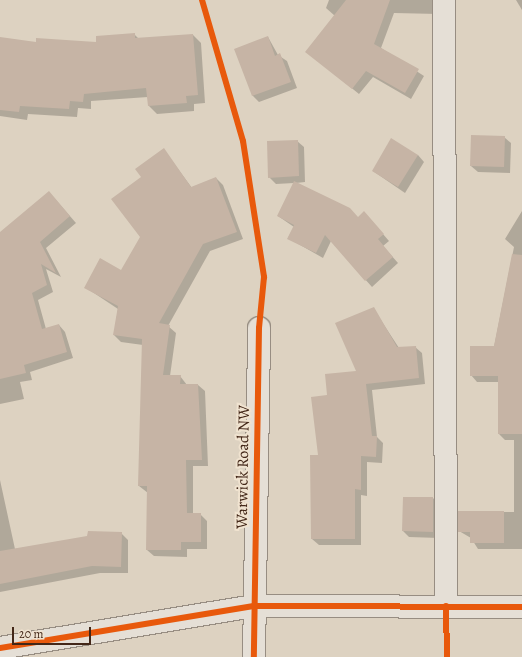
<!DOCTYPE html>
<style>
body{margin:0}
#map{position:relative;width:522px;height:657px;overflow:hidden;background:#ddd2c1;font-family:Alegreya,serif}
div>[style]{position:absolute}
.shadow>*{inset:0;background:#0003}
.building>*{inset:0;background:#c6b4a5}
.roads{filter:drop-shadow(1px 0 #978d82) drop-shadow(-1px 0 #978d82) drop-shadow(0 1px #978d82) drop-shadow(0 -1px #978d82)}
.minor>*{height:22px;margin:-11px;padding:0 11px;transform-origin:11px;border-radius:11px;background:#e5dfd6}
.cycleway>*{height:6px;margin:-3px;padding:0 3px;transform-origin:3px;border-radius:3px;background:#e8590c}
span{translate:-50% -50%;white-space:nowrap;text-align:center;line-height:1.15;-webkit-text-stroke:4px #f0e3d0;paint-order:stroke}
.street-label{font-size:16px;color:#432718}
.scale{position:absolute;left:12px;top:627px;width:79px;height:18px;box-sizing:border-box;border:2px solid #432718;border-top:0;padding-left:5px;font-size:12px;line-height:14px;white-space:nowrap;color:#432718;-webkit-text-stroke:3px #f0e3d0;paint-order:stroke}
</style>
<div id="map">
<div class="shadow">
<i style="clip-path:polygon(329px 0,438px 0,438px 14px,394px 13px,381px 48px,424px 76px,411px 99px,373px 77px,359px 94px,307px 52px,335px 16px,326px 8px)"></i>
<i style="clip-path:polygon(516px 0,522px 0,522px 10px)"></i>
<i style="clip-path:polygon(134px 34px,139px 39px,193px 35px,201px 43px,205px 103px,194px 104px,194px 111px,157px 114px,149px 106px,148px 97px,91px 101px,91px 109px,78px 108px,77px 117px,28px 114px,27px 120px,0 116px,0 38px,36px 43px,97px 43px)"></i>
<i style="clip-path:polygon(268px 37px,278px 55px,287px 61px,297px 88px,259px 102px,253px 96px,236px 49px)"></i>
<i style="clip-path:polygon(504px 137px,511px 143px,510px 173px,478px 172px,471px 166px)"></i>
<i style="clip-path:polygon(297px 141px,304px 147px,305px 182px,296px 183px,358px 218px,370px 219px,389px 241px,383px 246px,398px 263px,372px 287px,331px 241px,323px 258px,288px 238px,294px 227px,278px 216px,294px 183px,276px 184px,269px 177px)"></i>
<i style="clip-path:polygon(164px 150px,192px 188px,216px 178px,223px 185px,243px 239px,210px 251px,168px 326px,176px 333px,170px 376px,180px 376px,187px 385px,198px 385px,205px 391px,208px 466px,193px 466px,193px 514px,200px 514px,207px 521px,207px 549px,187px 549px,187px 557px,154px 556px,147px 550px,148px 493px,139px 486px,143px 345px,121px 342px,114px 335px,118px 309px,85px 287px,122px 272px,141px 237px,143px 177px)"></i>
<i style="clip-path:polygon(418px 155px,424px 162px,405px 193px,373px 171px)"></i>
<i style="clip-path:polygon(55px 199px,76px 223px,46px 248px,61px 277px,46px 269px,53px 292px,38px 300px,46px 329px,59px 325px,65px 332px,73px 358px,30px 372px,32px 380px,20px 382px,24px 399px,0 404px,0 233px)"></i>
<i style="clip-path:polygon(522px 211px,522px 549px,478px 549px,471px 538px,459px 531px,459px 512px,514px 512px,514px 440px,505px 440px,499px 434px,499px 382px,477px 382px,471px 375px,494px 347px,514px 247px,505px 239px)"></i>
<i style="clip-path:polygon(373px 308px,399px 348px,415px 347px,422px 353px,425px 384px,372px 390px,377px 437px,383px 443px,382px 463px,367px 462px,367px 496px,361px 495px,361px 545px,319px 545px,312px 539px,328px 396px,357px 372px)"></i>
<i style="clip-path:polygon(0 480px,15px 549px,121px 533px,128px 540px,128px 573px,100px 573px,0 592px)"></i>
<i style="clip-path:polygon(433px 498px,439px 505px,439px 538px,409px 537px,403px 531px)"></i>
</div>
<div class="building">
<i style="clip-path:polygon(346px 0,390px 0,374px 44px,419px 69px,405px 93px,366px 71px,352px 89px,305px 52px)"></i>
<i style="clip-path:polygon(135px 33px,135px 38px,193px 34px,198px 95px,186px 96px,187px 103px,148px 106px,146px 88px,84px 94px,83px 102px,70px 101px,69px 109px,20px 106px,19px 112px,0 110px,0 37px,36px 42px,36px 38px,96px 42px,96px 36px)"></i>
<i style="clip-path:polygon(268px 36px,275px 56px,280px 53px,291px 82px,252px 96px,234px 49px)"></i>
<i style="clip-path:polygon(471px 135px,505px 136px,504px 167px,470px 166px)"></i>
<i style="clip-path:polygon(391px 138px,418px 155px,398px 187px,372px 171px)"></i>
<i style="clip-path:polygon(298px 140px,299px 176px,268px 178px,267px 141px)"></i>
<i style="clip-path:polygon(164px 148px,191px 187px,216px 177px,237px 232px,203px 244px,159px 323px,170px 325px,163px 375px,181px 375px,180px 384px,198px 384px,202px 460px,186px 460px,187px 513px,201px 513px,201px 542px,181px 542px,181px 550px,146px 550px,147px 486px,138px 486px,142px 339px,113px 335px,118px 306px,84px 288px,100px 258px,121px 270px,140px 237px,111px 199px,141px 177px,135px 169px)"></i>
<i style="clip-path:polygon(294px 181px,350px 208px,358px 217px,364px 211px,384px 234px,378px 239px,393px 257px,365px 281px,325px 235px,316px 253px,287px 239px,294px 225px,277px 216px)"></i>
<i style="clip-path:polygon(49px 191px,70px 216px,40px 242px,56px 273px,41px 264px,47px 285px,32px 293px,42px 329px,59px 324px,67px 352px,24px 365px,26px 373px,0 379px,0 232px)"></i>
<i style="clip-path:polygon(512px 254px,522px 255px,522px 434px,498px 434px,498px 376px,470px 376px,470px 346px,494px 346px)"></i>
<i style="clip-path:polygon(374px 307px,397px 347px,416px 346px,419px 378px,366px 384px,372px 436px,377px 436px,376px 457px,361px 456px,361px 490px,355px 489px,355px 539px,311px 539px,310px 455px,318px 455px,311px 397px,327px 395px,325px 374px,356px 371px,335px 323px)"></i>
<i style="clip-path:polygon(403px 497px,433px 497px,433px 532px,402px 531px)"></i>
<i style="clip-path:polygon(458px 511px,504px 511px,504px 543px,470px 543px,470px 532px,458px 532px)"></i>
<i style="clip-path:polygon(88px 531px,122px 532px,121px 567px,92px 566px,0 584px,0 551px,87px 536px)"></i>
</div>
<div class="roads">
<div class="minor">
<i style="left:444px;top:0;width:606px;rotate:89.81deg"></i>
<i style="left:0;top:648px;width:257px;rotate:-9.4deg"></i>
<i style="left:254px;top:606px;width:268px;rotate:0.2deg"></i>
<i style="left:254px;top:657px;width:329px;rotate:-89.1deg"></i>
</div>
</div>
<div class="cycleway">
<i style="left:202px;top:0;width:147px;rotate:73.8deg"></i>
<i style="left:243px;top:141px;width:138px;rotate:81.2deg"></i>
<i style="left:264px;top:277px;width:51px;rotate:95.6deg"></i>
<i style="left:259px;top:328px;width:329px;rotate:90.9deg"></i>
<i style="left:446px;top:606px;width:51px;rotate:88.9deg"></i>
<i style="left:0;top:648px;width:257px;rotate:-9.4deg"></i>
<i style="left:254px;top:606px;width:268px;rotate:0.2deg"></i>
</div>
<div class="street-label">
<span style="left:243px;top:467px;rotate:-89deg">Warwick Road NW</span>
</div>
<div class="scale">20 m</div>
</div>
